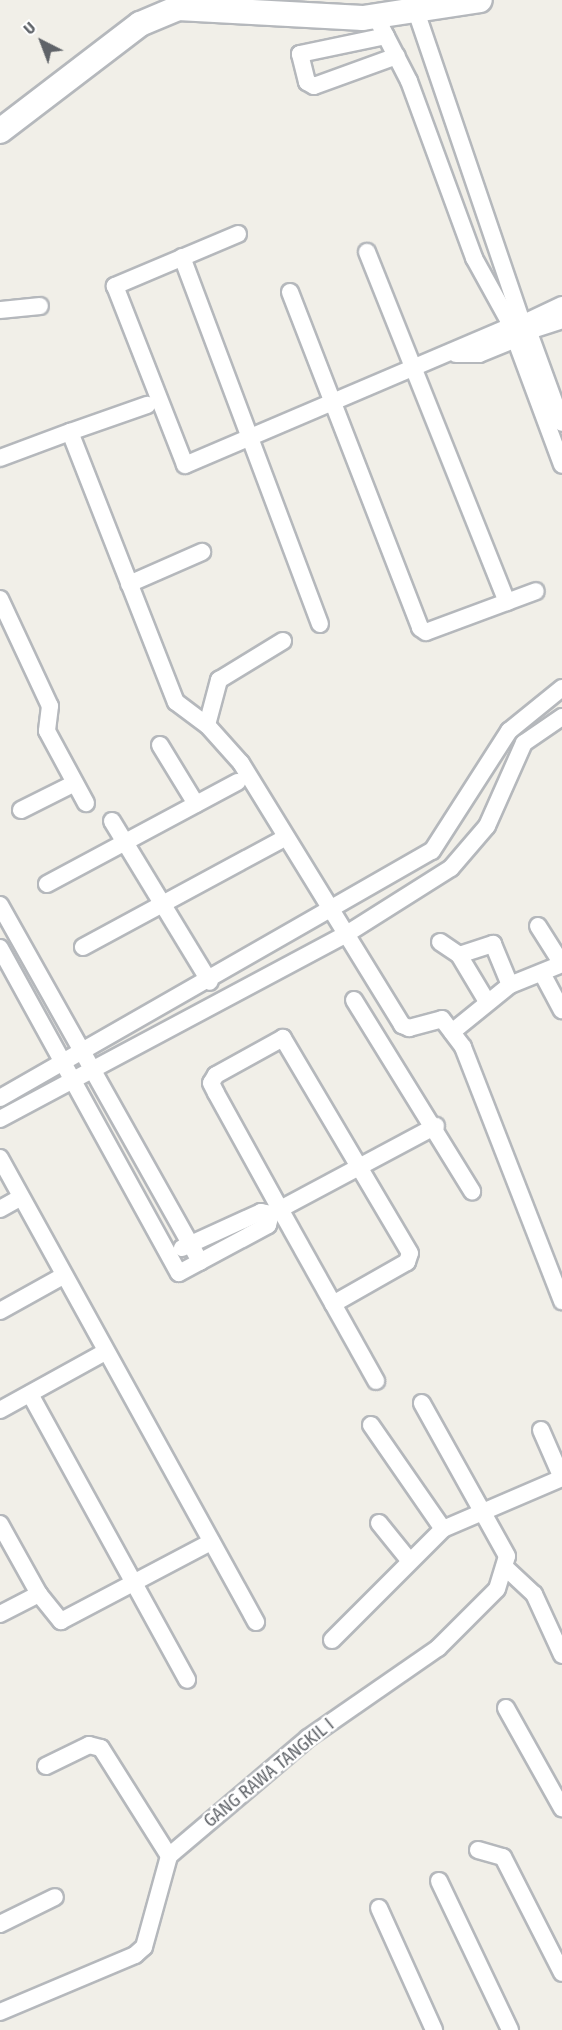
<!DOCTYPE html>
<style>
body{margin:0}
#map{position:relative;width:562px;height:2030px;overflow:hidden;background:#f1efe8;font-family:"Fira Sans Condensed",sans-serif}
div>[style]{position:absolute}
.roads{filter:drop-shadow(2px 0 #b5b8bc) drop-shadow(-2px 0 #b5b8bc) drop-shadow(0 2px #b5b8bc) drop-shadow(0 -2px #b5b8bc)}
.minor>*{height:16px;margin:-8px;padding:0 8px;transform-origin:8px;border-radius:8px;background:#fff}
.secondary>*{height:24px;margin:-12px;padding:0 12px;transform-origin:12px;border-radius:12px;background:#fff}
span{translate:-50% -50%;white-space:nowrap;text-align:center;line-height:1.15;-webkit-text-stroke:4.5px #fff;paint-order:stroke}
.street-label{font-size:18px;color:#5f6368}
.north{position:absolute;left:12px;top:12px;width:60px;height:60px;-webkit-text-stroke:4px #fff;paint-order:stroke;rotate:318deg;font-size:16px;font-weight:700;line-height:24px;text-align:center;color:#5f6368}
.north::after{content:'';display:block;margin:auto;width:21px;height:27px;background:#5f6368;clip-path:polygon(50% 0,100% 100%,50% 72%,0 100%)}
</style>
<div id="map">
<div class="roads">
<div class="minor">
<i style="left:417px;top:14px;width:325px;rotate:71.2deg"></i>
<i style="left:376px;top:17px;width:72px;rotate:62.7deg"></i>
<i style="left:409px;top:81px;width:189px;rotate:69.8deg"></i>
<i style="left:474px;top:258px;width:77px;rotate:61.1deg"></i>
<i style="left:386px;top:36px;width:88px;rotate:168.2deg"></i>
<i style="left:300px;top:54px;width:29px;rotate:76deg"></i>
<i style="left:307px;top:82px;width:8px;rotate:30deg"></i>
<i style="left:314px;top:86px;width:88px;rotate:-19.9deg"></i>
<i style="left:238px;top:234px;width:134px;rotate:157.1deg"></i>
<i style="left:115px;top:286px;width:192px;rotate:68.6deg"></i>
<i style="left:185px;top:465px;width:352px;rotate:-23.1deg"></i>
<i style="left:367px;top:252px;width:377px;rotate:68.2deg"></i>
<i style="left:182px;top:257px;width:392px;rotate:69.4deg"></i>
<i style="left:290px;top:292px;width:360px;rotate:68.8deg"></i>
<i style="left:420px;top:628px;width:7px;rotate:34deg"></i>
<i style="left:426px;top:632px;width:117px;rotate:-20.4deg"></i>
<i style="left:0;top:310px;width:40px;rotate:-5.7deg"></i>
<i style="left:524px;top:323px;width:42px;rotate:-25.3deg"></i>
<i style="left:529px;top:331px;width:35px;rotate:-18deg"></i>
<i style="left:528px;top:336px;width:16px;rotate:165deg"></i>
<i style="left:513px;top:340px;width:14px;rotate:-107deg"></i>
<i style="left:509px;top:327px;width:9px;rotate:-41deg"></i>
<i style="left:516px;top:321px;width:13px;rotate:29deg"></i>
<i style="left:527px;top:327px;width:102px;rotate:70deg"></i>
<i style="left:516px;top:341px;width:132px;rotate:69.6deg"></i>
<i style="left:456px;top:354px;width:23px"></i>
<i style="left:479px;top:354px;width:37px;rotate:-22deg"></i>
<i style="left:70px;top:432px;width:82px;rotate:-19.3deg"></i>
<i style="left:0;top:458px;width:75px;rotate:-20.4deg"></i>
<i style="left:70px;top:432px;width:290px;rotate:68.6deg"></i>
<i style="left:176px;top:702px;width:39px;rotate:37deg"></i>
<i style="left:207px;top:725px;width:51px;rotate:48.2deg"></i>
<i style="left:241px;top:763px;width:308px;rotate:58.4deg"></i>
<i style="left:402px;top:1025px;width:8px;rotate:23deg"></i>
<i style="left:409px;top:1028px;width:34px;rotate:-15deg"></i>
<i style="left:442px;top:1019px;width:35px;rotate:53deg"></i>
<i style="left:463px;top:1047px;width:273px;rotate:68.7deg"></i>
<i style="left:129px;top:584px;width:80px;rotate:-23.7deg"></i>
<i style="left:0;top:599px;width:118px;rotate:65deg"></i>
<i style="left:50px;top:706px;width:25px;rotate:97deg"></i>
<i style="left:47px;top:731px;width:82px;rotate:61.6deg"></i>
<i style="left:207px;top:725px;width:47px;rotate:-75.1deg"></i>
<i style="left:219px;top:680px;width:75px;rotate:-31.4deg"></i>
<i style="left:160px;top:745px;width:69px;rotate:58.6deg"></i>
<i style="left:21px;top:810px;width:60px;rotate:-26.6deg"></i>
<i style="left:112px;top:821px;width:188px;rotate:58.7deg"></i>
<i style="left:47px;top:884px;width:216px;rotate:-28.2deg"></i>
<i style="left:0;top:905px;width:409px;rotate:60.7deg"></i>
<i style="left:538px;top:926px;width:45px;rotate:57.7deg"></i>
<i style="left:440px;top:942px;width:23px;rotate:34deg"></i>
<i style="left:459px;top:955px;width:36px;rotate:-18deg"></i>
<i style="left:493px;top:944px;width:44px;rotate:67.5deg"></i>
<i style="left:83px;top:947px;width:223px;rotate:-28.4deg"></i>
<i style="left:0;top:948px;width:371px;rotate:61.2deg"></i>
<i style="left:179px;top:1273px;width:101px;rotate:-28.3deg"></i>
<i style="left:268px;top:1225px;width:11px;rotate:-75deg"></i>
<i style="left:459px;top:955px;width:52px;rotate:59deg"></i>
<i style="left:543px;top:975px;width:40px;rotate:62deg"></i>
<i style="left:354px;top:1000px;width:225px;rotate:58.3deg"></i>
<i style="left:452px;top:1032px;width:75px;rotate:-39deg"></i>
<i style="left:510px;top:985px;width:56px;rotate:-22deg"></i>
<i style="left:0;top:1098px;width:498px;rotate:-29.8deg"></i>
<i style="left:432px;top:851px;width:143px;rotate:-57.3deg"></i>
<i style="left:509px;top:731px;width:68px;rotate:-39.1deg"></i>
<i style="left:0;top:1119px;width:391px;rotate:-28.1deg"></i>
<i style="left:345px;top:935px;width:125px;rotate:-32.3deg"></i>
<i style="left:451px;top:868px;width:55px;rotate:-49.4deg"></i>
<i style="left:487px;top:826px;width:91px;rotate:-66deg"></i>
<i style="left:524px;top:743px;width:46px;rotate:-34.4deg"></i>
<i style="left:0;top:1158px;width:530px;rotate:61.11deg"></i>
<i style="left:0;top:1209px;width:23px;rotate:-29deg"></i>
<i style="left:182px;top:1248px;width:87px;rotate:-24.5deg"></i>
<i style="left:261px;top:1212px;width:10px;rotate:11deg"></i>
<i style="left:271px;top:1214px;width:187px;rotate:-28.1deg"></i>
<i style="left:333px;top:1304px;width:85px;rotate:-29.6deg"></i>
<i style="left:407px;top:1262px;width:9px;rotate:-72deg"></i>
<i style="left:410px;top:1253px;width:250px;rotate:-120.6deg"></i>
<i style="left:283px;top:1038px;width:77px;rotate:151.1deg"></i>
<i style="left:216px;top:1075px;width:9px;rotate:122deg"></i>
<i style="left:211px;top:1083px;width:11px;rotate:63deg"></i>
<i style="left:216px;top:1093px;width:132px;rotate:61.1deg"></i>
<i style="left:280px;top:1209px;width:197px;rotate:60.8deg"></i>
<i style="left:0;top:1311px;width:72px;rotate:-29.1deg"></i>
<i style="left:30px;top:1394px;width:326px;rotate:61.2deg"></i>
<i style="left:0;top:1410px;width:120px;rotate:-28.9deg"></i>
<i style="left:371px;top:1425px;width:126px;rotate:55.3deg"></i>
<i style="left:541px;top:1430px;width:52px;rotate:66.4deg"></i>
<i style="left:379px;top:1523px;width:46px;rotate:51.1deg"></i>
<i style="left:0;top:1524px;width:80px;rotate:60.9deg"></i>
<i style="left:39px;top:1594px;width:35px;rotate:51deg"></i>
<i style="left:61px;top:1621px;width:170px;rotate:-27.8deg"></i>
<i style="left:507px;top:1569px;width:37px;rotate:43deg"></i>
<i style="left:534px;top:1594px;width:67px;rotate:65.3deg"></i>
<i style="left:0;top:1614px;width:44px;rotate:-27.1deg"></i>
<i style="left:332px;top:1640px;width:157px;rotate:-45deg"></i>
<i style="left:443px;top:1529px;width:129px;rotate:-23.2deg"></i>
<i style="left:506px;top:1708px;width:115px;rotate:60.8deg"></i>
<i style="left:46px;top:1766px;width:48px;rotate:-26deg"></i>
<i style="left:89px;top:1745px;width:12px;rotate:14deg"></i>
<i style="left:101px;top:1748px;width:128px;rotate:57.8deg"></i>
<i style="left:478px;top:1850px;width:26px;rotate:16deg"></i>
<i style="left:503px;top:1857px;width:130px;rotate:63deg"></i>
<i style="left:439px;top:1881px;width:165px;rotate:64.5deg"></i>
<i style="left:379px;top:1908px;width:134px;rotate:65.7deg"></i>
<i style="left:0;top:1924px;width:61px;rotate:-26.1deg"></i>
<i style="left:0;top:2012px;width:147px;rotate:-22.9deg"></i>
<i style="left:135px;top:1955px;width:12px;rotate:-42deg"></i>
<i style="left:144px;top:1947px;width:94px;rotate:-74.6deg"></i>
<i style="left:169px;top:1856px;width:182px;rotate:-40.3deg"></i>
<i style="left:308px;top:1738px;width:158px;rotate:-34.7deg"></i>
<i style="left:438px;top:1648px;width:83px;rotate:-45deg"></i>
<i style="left:497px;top:1589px;width:34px;rotate:-73deg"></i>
<i style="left:507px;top:1556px;width:175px;rotate:-119.1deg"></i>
</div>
<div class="secondary">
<i style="left:0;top:131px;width:176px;rotate:-37.4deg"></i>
<i style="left:140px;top:24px;width:41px;rotate:-22.8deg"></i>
<i style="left:178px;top:8px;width:185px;rotate:3.1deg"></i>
<i style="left:363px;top:18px;width:118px;rotate:-8.7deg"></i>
</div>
</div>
<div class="street-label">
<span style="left:269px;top:1773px;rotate:-39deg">GANG RAWA TANGKIL I</span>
</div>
<div class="north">U</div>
</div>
